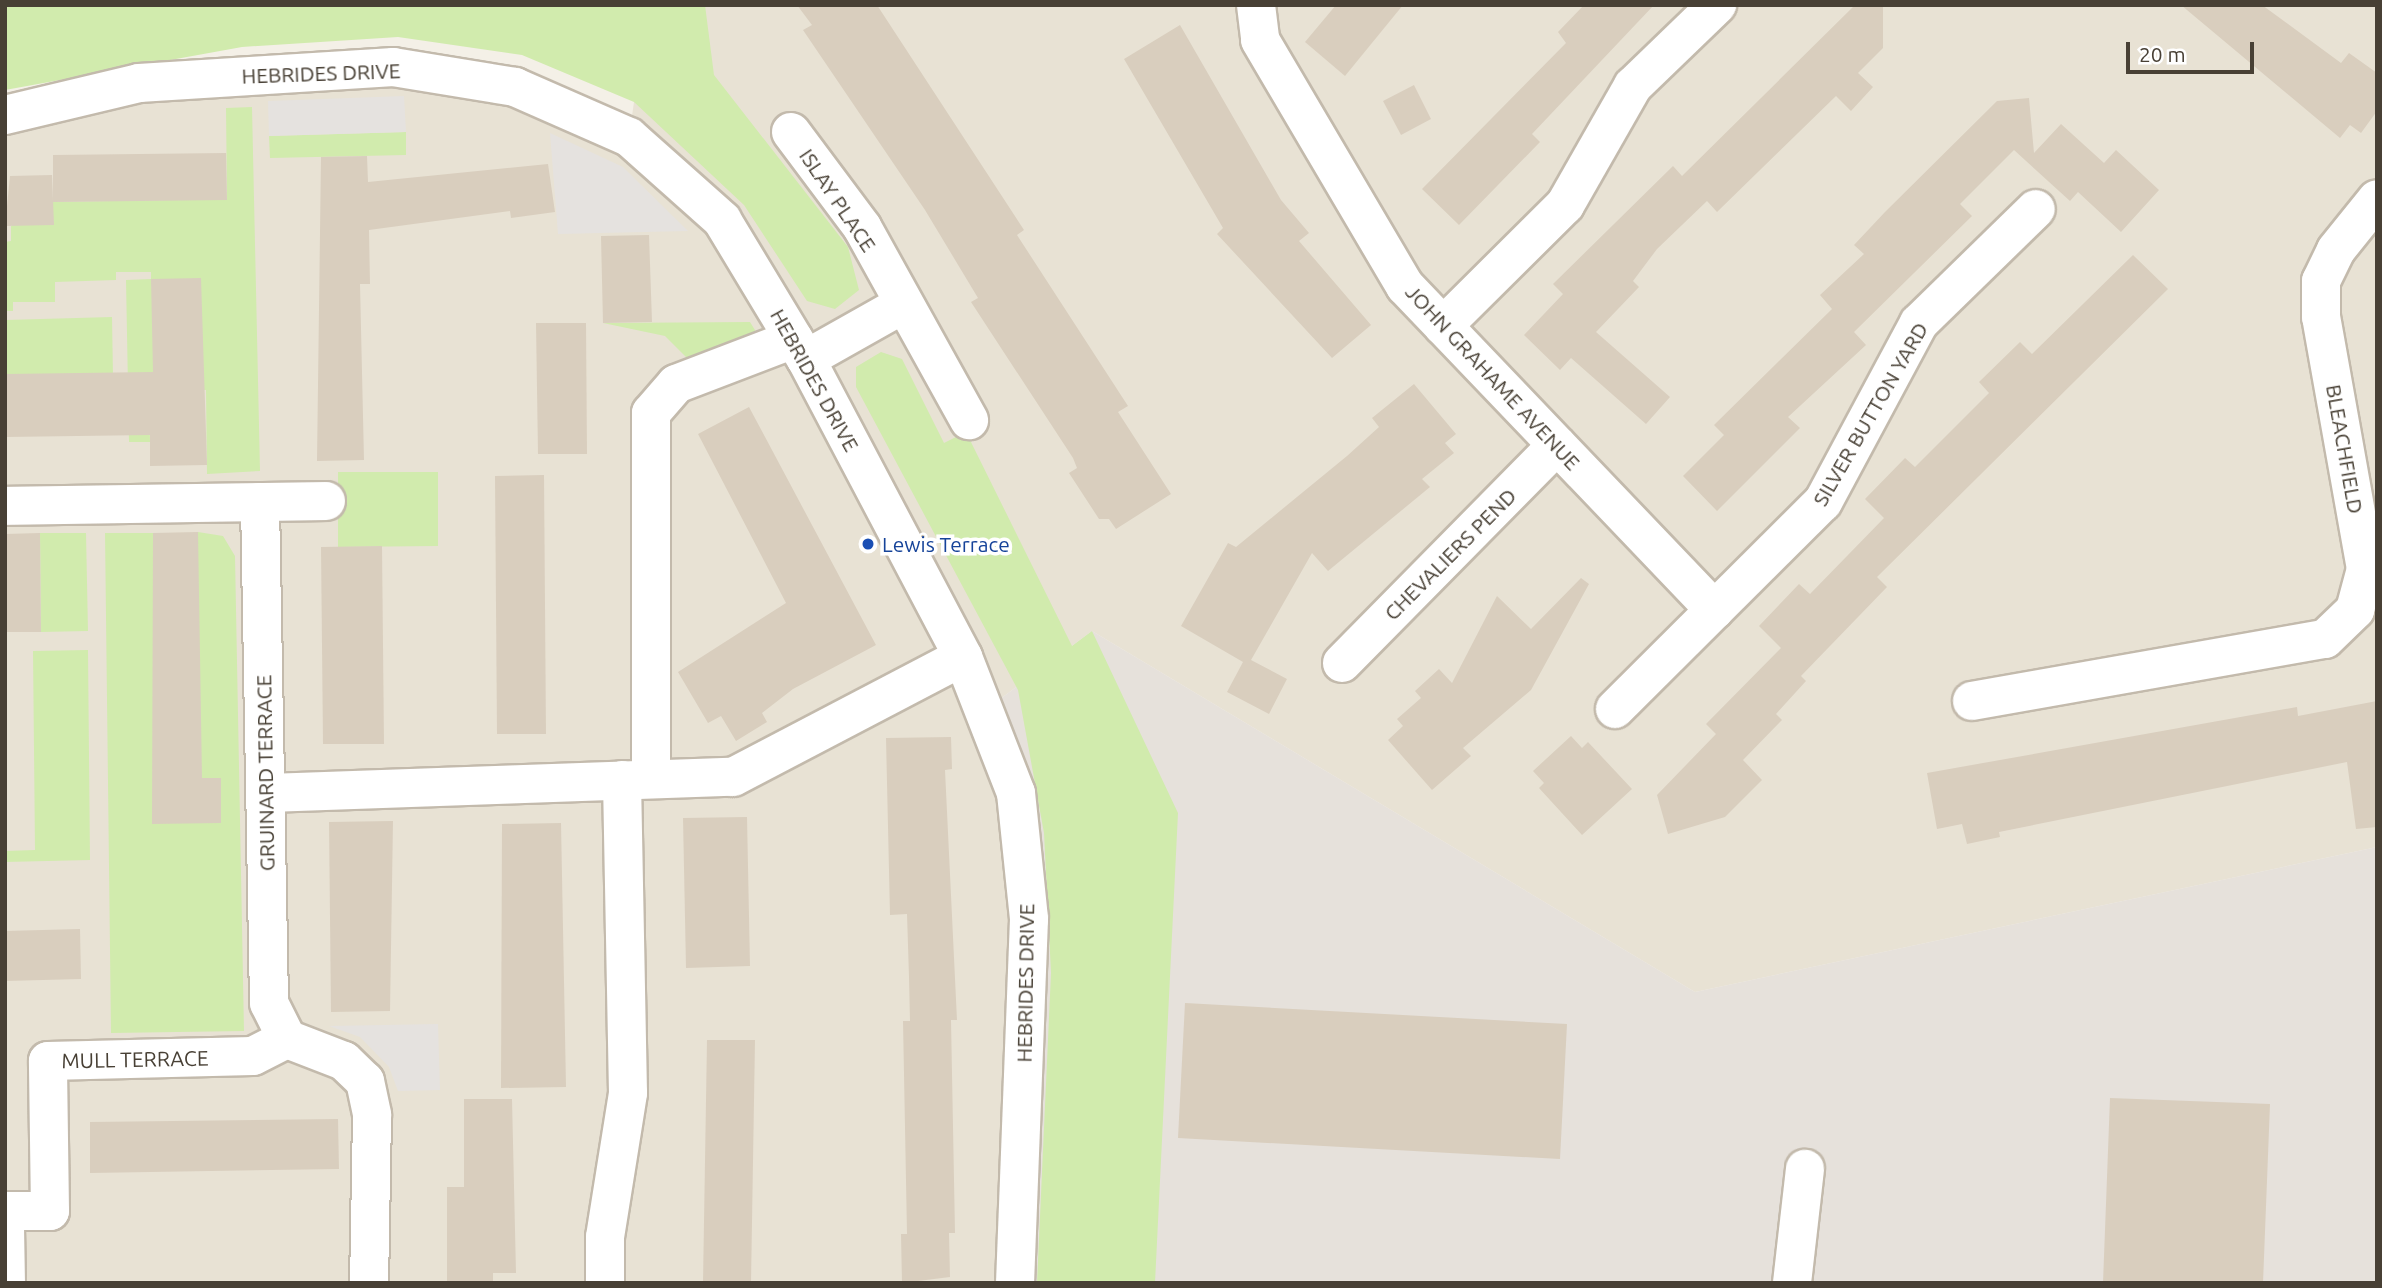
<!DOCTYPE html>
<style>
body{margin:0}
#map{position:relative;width:2382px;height:1288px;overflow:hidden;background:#f4f0e7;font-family:Ubuntu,sans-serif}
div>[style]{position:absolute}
.residential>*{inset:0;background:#e8e2d4}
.industrial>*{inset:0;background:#e6e1db}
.green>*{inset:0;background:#d1ebad}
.parking>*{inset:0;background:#e5e2df}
.building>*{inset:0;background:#d9cebe}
.roads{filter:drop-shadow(2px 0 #c3baac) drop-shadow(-2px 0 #c3baac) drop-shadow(0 2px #c3baac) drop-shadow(0 -2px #c3baac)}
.minor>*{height:38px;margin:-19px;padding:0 19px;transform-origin:19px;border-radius:19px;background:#fff}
.dots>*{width:19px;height:19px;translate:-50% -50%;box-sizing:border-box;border:4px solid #fff;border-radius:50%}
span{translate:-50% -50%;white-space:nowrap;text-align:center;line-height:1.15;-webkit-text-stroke:7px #fff;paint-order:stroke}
.street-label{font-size:21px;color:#484035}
.transit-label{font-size:21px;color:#164399}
.left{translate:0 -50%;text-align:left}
.frame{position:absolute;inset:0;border:7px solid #484035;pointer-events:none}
.scale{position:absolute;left:2126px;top:42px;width:128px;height:32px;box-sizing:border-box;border:4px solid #484035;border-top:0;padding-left:9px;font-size:21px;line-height:24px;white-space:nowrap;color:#484035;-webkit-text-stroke:5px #fff;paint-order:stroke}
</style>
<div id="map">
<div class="residential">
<i style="clip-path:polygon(674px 5px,2377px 5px,2377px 847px,1695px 992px,1092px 631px,988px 708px,1016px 793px,1015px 1283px,5px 1283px,5px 115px,393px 67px,629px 137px,634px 102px)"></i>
</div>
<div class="industrial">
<i style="clip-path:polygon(1092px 631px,1695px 992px,2377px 847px,2377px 1283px,1015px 1283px,1029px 919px,988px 708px)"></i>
</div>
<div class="green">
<i style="clip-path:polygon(5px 5px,705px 5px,714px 75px,848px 247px,859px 290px,835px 309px,807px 301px,744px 205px,634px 102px,522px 55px,398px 37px,242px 47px,5px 90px)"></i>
<i style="clip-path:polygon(252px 107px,260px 471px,207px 474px,206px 390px,149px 391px,150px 442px,129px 442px,126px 280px,151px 279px,151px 272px,116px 272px,116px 280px,55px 282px,55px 302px,13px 302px,13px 311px,5px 311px,5px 242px,11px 241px,11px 226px,53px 202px,227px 199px,226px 108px)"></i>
<i style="clip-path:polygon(406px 132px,406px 155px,270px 158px,269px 136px)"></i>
<i style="clip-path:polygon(112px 317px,114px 435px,5px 374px,5px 320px)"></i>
<i style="clip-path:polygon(750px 322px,758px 335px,687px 358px,665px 336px,603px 323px)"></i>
<i style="clip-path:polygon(881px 352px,902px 359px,944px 443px,966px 432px,1072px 646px,1092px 631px,1178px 813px,1155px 1283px,1037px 1283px,1051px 973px,1044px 833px,1018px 690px,856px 387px,856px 367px)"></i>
<i style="clip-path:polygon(338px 472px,438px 472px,438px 546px,338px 547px)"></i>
<i style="clip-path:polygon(198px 532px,223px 536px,235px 556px,244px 1031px,111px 1033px,105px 533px,153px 533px,156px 772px)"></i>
<i style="clip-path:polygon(40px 533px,86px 533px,88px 631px,41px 632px)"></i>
<i style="clip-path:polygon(88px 650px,90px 860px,5px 862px,5px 851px,35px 850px,33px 651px)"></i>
</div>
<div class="parking">
<i style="clip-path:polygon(404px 96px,406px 132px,269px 136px,268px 101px)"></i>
<i style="clip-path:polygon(550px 133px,623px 167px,688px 231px,558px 234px)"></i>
<i style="clip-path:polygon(438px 1024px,440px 1090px,398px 1091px,389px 1067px,360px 1037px,329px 1026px)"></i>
</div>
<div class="building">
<i style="clip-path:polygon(797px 5px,877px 5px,1024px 230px,1017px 235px,1128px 406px,1118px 412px,1171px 494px,1116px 529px,1109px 519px,1099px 519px,1069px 473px,1077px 468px,1073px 458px,971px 302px,978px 298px,925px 210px,803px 30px,812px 25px)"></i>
<i style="clip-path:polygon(1336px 5px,1403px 5px,1345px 76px,1305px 42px)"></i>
<i style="clip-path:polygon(1584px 5px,1654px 5px,1532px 134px,1540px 142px,1459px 225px,1422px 189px,1566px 43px,1558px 32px)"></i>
<i style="clip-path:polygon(1855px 5px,1883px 5px,1883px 48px,1858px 73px,1873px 87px,1851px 111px,1836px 96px,1717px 212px,1707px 201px,1657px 249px,1633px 281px,1639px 287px,1596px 332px,1670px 397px,1646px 424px,1571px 358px,1560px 370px,1524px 335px,1563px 294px,1553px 284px,1673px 166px,1682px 176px)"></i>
<i style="clip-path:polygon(2181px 5px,2262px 5px,2341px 63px,2349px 53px,2377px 73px,2377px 111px,2361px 133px,2350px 125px,2340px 138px)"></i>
<i style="clip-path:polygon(1180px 25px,1281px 200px,1309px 233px,1299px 241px,1371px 325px,1332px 358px,1217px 234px,1223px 228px,1124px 59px)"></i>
<i style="clip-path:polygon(1414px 85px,1431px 119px,1401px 135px,1383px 101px)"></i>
<i style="clip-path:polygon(2029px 98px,2034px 153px,2061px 124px,2104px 163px,2116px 150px,2159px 190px,2121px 232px,2078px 192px,2070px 201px,2014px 150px,1960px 204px,1972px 216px,1854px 332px,1866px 345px,1788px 417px,1800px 428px,1717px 511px,1683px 476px,1724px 435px,1714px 425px,1832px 309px,1820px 295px,1864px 254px,1854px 245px,1885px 212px,1997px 101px)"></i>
<i style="clip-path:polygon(226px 153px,227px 200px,53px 202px,53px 155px)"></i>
<i style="clip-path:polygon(367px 156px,368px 182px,548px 164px,555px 212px,511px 218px,510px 211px,369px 230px,370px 284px,360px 284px,364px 460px,317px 461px,321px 157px)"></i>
<i style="clip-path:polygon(52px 175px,54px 225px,5px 226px,10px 176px)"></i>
<i style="clip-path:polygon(649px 235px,652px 322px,603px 323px,601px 236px)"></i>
<i style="clip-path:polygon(2133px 255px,2168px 289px,1877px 577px,1887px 587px,1801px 676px,1806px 681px,1776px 714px,1782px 720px,1743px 760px,1762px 780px,1725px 817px,1668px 834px,1657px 795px,1716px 734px,1706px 724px,1781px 648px,1759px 626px,1799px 584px,1810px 594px,1884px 518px,1865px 499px,1905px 458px,1915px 467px,1989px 393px,1979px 382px,2020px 342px,2032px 354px)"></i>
<i style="clip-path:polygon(201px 278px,207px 465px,150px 466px,150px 435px,5px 437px,5px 374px,153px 372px,151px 279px)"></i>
<i style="clip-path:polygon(536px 323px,586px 323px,587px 454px,538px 454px)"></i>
<i style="clip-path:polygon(1414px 384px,1456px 434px,1445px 443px,1454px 453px,1422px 479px,1430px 487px,1328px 571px,1312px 553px,1251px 660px,1287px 679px,1269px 714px,1227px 692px,1243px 662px,1181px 626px,1228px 543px,1236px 547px,1347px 456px,1379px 427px,1372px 418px)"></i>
<i style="clip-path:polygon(749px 407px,876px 645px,793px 689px,762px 713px,767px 722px,736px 741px,721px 716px,708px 723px,678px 672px,786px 603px,698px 434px)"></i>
<i style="clip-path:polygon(544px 475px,546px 734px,497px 734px,495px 476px)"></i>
<i style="clip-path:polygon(198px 532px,202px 778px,221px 778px,221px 823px,152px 824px,153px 533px)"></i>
<i style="clip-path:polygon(40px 533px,41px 632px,5px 632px,5px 534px)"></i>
<i style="clip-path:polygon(382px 546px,384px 744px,323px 744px,321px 547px)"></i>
<i style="clip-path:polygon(1581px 578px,1589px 584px,1531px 690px,1463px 748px,1471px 756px,1432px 790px,1388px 740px,1403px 726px,1397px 719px,1421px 698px,1415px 691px,1439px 669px,1452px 683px,1497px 596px,1531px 629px)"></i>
<i style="clip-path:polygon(2377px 701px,2377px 827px,2356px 829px,2347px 762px,1999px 832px,2000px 837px,1967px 844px,1962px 824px,1937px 829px,1927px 773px,2297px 707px,2298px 716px)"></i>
<i style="clip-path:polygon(1571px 736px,1582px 748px,1588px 742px,1632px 789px,1582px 835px,1539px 788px,1544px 783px,1533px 771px)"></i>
<i style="clip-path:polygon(951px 737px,952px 769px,945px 770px,957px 1020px,951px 1020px,955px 1233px,949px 1233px,950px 1277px,902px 1283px,901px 1234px,907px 1234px,903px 1021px,910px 1021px,909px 977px,907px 914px,890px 915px,886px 738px)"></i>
<i style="clip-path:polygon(747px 817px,750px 966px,686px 968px,683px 818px)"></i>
<i style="clip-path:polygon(393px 821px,390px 1011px,331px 1012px,329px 822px)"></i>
<i style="clip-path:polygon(561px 823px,566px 1087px,501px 1088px,502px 824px)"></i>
<i style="clip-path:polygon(80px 929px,81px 979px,5px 981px,5px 931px)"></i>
<i style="clip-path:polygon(1185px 1003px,1567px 1024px,1560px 1159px,1178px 1138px)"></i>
<i style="clip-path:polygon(707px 1040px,755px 1040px,751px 1283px,703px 1283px)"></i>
<i style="clip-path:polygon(2110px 1098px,2270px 1104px,2263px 1283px,2103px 1283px)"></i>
<i style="clip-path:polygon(464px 1099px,512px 1099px,516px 1273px,493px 1273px,493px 1283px,447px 1283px,447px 1187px,464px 1187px)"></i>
<i style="clip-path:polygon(338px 1119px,339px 1169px,90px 1173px,90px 1122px)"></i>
</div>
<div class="roads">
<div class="minor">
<i style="left:1256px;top:5px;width:35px;rotate:83deg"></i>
<i style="left:1260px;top:40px;width:286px;rotate:59.5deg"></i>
<i style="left:1405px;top:286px;width:448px;rotate:46.3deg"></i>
<i style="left:5px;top:115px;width:138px;rotate:-13.4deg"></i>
<i style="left:139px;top:83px;width:255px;rotate:-3.6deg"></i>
<i style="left:393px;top:67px;width:124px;rotate:9.3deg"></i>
<i style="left:515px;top:87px;width:124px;rotate:23.7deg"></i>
<i style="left:629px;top:137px;width:125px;rotate:41.7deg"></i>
<i style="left:722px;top:220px;width:162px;rotate:58.9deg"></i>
<i style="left:806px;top:359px;width:337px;rotate:62.2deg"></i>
<i style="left:963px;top:657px;width:146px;rotate:68.7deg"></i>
<i style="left:1016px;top:793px;width:127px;rotate:84.1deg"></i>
<i style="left:1029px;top:919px;width:364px;rotate:92.2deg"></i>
<i style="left:791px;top:132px;width:119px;rotate:53.2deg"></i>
<i style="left:862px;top:227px;width:221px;rotate:61deg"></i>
<i style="left:1443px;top:326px;width:172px;rotate:-44.8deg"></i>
<i style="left:1565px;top:205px;width:137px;rotate:-60.3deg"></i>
<i style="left:1633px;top:86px;width:117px;rotate:-44deg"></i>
<i style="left:806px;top:359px;width:110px;rotate:-29.4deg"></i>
<i style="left:260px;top:502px;width:501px;rotate:88.97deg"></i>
<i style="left:269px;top:1003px;width:40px;rotate:63.4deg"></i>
<i style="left:5px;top:506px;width:321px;rotate:-0.9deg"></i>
<i style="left:1342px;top:663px;width:306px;rotate:-45.4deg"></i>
<i style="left:1972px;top:701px;width:358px;rotate:-10deg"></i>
<i style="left:2325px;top:639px;width:42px;rotate:-44deg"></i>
<i style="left:2355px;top:610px;width:42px;rotate:-75deg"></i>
<i style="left:2366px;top:569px;width:256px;rotate:-100.1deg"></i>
<i style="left:2321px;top:317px;width:36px;rotate:-90deg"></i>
<i style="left:2321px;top:281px;width:34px;rotate:-64deg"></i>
<i style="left:2336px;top:250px;width:65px;rotate:-51.2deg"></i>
<i style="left:1615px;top:709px;width:293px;rotate:-44.9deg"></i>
<i style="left:1823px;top:502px;width:203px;rotate:-61.8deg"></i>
<i style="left:1919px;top:323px;width:163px;rotate:-44.3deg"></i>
<i style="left:651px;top:779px;width:366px;rotate:-90deg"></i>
<i style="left:651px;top:413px;width:38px;rotate:-49deg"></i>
<i style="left:676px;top:384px;width:126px;rotate:-20.9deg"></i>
<i style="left:266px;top:793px;width:467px;rotate:-2deg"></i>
<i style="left:733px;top:777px;width:259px;rotate:-27.6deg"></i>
<i style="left:287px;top:1039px;width:61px;rotate:21.1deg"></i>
<i style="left:344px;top:1061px;width:29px;rotate:44deg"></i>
<i style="left:365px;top:1081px;width:35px;rotate:78deg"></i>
<i style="left:372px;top:1115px;width:168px;rotate:91deg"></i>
<i style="left:5px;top:1211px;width:45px"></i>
<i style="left:50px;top:1211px;width:150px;rotate:-90.8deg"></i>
<i style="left:48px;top:1061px;width:205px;rotate:-1.4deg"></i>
<i style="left:253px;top:1056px;width:38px;rotate:-27deg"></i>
<i style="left:5px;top:1227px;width:56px;rotate:89deg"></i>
<i style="left:605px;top:1283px;width:46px;rotate:-90deg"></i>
<i style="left:605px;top:1237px;width:146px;rotate:-80.9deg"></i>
<i style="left:628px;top:1093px;width:313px;rotate:-91.1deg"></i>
<i style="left:1792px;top:1283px;width:115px;rotate:-83.5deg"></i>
</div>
</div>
<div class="dots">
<i style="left:868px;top:544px;background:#1a4fb4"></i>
</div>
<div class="street-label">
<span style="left:321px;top:73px;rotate:-2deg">HEBRIDES DRIVE</span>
<span style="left:838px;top:200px;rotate:56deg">ISLAY PLACE</span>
<span style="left:1493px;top:377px;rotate:47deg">JOHN GRAHAME AVENUE</span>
<span style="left:815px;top:380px;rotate:61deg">HEBRIDES DRIVE</span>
<span style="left:1870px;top:414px;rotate:-60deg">SILVER BUTTON YARD</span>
<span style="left:2345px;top:449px;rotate:80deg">BLEACHFIELD</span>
<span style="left:1450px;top:554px;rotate:-45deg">CHEVALIERS PEND</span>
<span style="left:265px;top:773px;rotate:-91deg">GRUINARD TERRACE</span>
<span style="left:1025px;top:983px;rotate:-89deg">HEBRIDES DRIVE</span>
<span style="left:135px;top:1059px;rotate:-1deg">MULL TERRACE</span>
</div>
<div class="transit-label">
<span class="left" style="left:882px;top:544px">Lewis Terrace</span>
</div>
<div class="frame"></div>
<div class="scale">20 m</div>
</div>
